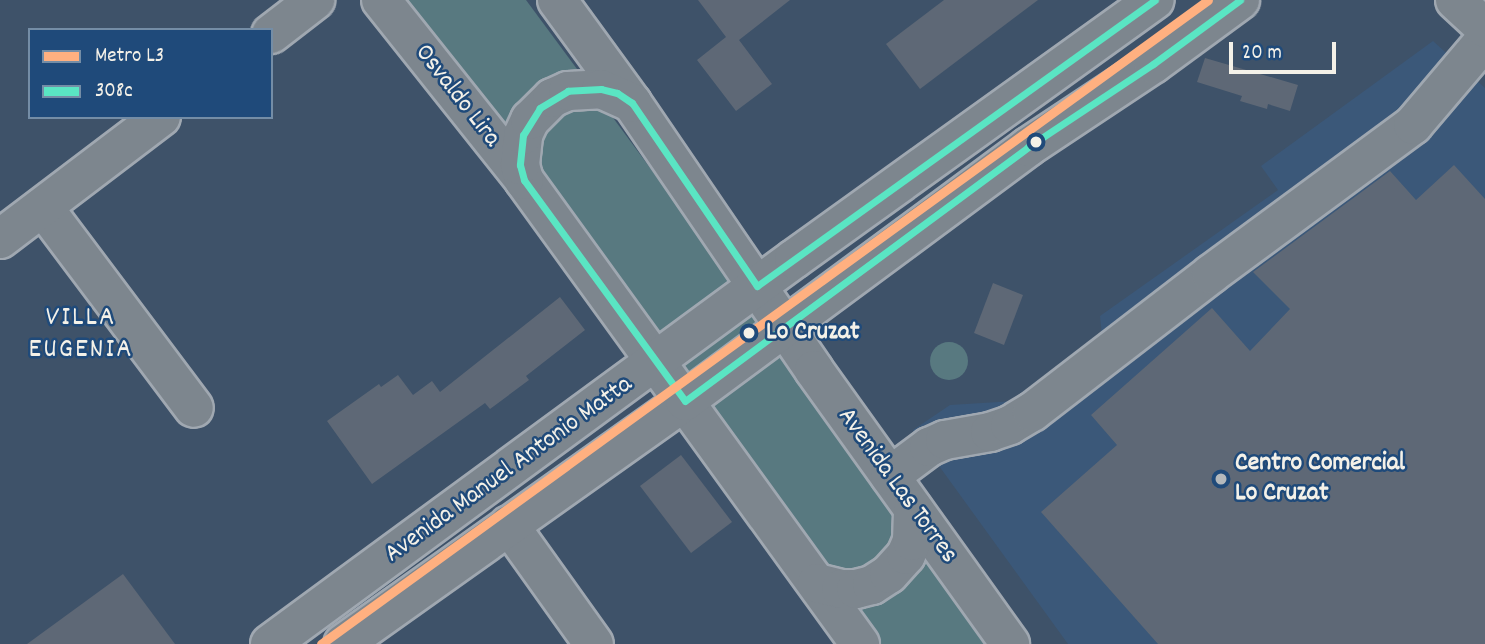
<!DOCTYPE html>
<style>
body{margin:0}
#map{position:relative;width:1485px;height:644px;overflow:hidden;background:#3e5269;font-family:Dekko,sans-serif}
div>[style]{position:absolute}
.built>*{inset:0;background:#3b5879}
.green>*{inset:0;background:#587980}
.round{border-radius:50%}
.building>*{inset:0;background:#5e6876}
.roads{filter:drop-shadow(2px 0 #a0a8b1) drop-shadow(-2px 0 #a0a8b1) drop-shadow(0 2px #a0a8b1) drop-shadow(0 -2px #a0a8b1)}
.minor>*{height:38px;margin:-19px;padding:0 19px;transform-origin:19px;border-radius:19px;background:#7d868e}
.major>*{height:38px;margin:-19px;padding:0 19px;transform-origin:19px;border-radius:19px;background:#7d868e}
.bus-1>*{height:7px;margin:-3.5px;padding:0 3.5px;transform-origin:3.5px;border-radius:3.5px;background:#5ae5c3}
.metro-1>*{height:9px;margin:-4.5px;padding:0 4.5px;transform-origin:4.5px;border-radius:4.5px;background:#ffb080}
.dots>*{width:19px;height:19px;translate:-50% -50%;box-sizing:border-box;border:4px solid #1f4a7a;border-radius:50%}
span{translate:-50% -50%;white-space:nowrap;text-align:center;line-height:1.15;-webkit-text-stroke:5px #1f4a7a;paint-order:stroke}
.street-label{font-size:26px;color:#f4f1e8}
.stop-label{font-size:26px;color:#f4f1e8;font-weight:700}
.left{translate:0 -50%;text-align:left}
.poi-label{font-size:26px;color:#f4f1e8;font-weight:700}
.neighbourhood-label{font-size:28px;color:#f4f1e8;letter-spacing:2px}
.legend{position:absolute;left:28px;top:28px;width:245px;height:91px;box-sizing:border-box;background:#1f4a7a;border:2px solid #748da6;margin:0;padding:9px 12px;list-style:none;font-size:21px;color:#f4f1e8}
.legend li{display:flex;align-items:center;gap:14px;height:35px}
.legend b{width:35px;border:2px solid #748da6}
.scale{position:absolute;left:1229px;top:42px;width:107px;height:32px;box-sizing:border-box;border:4px solid #f4f1e8;border-top:0;padding-left:9px;font-size:21px;line-height:24px;white-space:nowrap;color:#f4f1e8;-webkit-text-stroke:5px #1f4a7a;paint-order:stroke}
</style>
<div id="map">
<div class="built">
<i style="clip-path:polygon(1433px 41px,1485px 88px,1485px 644px,1068px 644px,913px 430px,950px 405px,1015px 401px,1102px 336px,1100px 316px,1278px 190px,1261px 166px)"></i>
</div>
<div class="green">
<i style="clip-path:polygon(401px 0,526px 0,744px 295px,984px 644px,880px 644px)"></i>
<i class="round" style="left:930px;top:342px;width:38px;height:38px"></i>
</div>
<div class="building">
<i style="clip-path:polygon(698px 0,790px 0,739px 40px,772px 84px,736px 111px,697px 60px,726px 37px)"></i>
<i style="clip-path:polygon(944px 0,1038px 0,920px 89px,886px 44px)"></i>
<i style="clip-path:polygon(1205px 58px,1298px 85px,1290px 111px,1268px 104px,1267px 109px,1240px 101px,1242px 96px,1197px 82px)"></i>
<i style="clip-path:polygon(1454px 165px,1485px 199px,1485px 644px,1158px 644px,1041px 512px,1117px 445px,1091px 415px,1212px 308px,1250px 351px,1290px 309px,1253px 272px,1390px 171px,1416px 200px)"></i>
<i style="clip-path:polygon(993px 283px,1023px 295px,1004px 345px,974px 333px)"></i>
<i style="clip-path:polygon(560px 297px,585px 330px,526px 376px,529px 380px,490px 409px,485px 403px,372px 484px,327px 421px,379px 384px,381px 387px,398px 375px,413px 395px,432px 381px,440px 392px)"></i>
<i style="clip-path:polygon(681px 455px,732px 522px,691px 553px,640px 486px)"></i>
<i style="clip-path:polygon(123px 574px,175px 644px,27px 644px)"></i>
</div>
<div class="roads">
<div class="minor">
<i style="left:381px;top:0;width:230px;rotate:51.5deg"></i>
<i style="left:524px;top:180px;width:573px;rotate:54.09deg"></i>
<i style="left:557px;top:0;width:127px;rotate:53.9deg"></i>
<i style="left:632px;top:103px;width:323px;rotate:55.7deg"></i>
<i style="left:814px;top:370px;width:337px;rotate:54.4deg"></i>
<i style="left:271px;top:34px;width:56px;rotate:-37.7deg"></i>
<i style="left:524px;top:180px;width:16px;rotate:-105deg"></i>
<i style="left:520px;top:165px;width:30px;rotate:-84deg"></i>
<i style="left:523px;top:135px;width:17px;rotate:-65deg"></i>
<i style="left:530px;top:120px;width:31px;rotate:-45deg"></i>
<i style="left:552px;top:98px;width:17px;rotate:-24deg"></i>
<i style="left:568px;top:91px;width:33px;rotate:-3deg"></i>
<i style="left:601px;top:89px;width:34px;rotate:24deg"></i>
<i style="left:43px;top:207px;width:251px;rotate:53.1deg"></i>
<i style="left:0;top:239px;width:202px;rotate:-37.2deg"></i>
<i style="left:890px;top:476px;width:49px;rotate:-36.6deg"></i>
<i style="left:929px;top:447px;width:17px;rotate:-24deg"></i>
<i style="left:945px;top:440px;width:46px;rotate:-10.1deg"></i>
<i style="left:990px;top:432px;width:21px;rotate:-19deg"></i>
<i style="left:1010px;top:425px;width:26px;rotate:-31deg"></i>
<i style="left:1032px;top:412px;width:226px;rotate:-37.6deg"></i>
<i style="left:1211px;top:274px;width:251px;rotate:-36.4deg"></i>
<i style="left:1413px;top:125px;width:111px;rotate:-49.7deg"></i>
<i style="left:509px;top:525px;width:146px;rotate:54.5deg"></i>
<i style="left:817px;top:583px;width:25px;rotate:14deg"></i>
<i style="left:841px;top:589px;width:15px"></i>
<i style="left:856px;top:589px;width:16px;rotate:-14deg"></i>
<i style="left:872px;top:585px;width:20px;rotate:-33deg"></i>
<i style="left:889px;top:574px;width:25px;rotate:-48deg"></i>
<i style="left:906px;top:555px;width:15px;rotate:-67deg"></i>
<i style="left:912px;top:541px;width:32px;rotate:-88deg"></i>
</div>
<div class="major">
<i style="left:1455px;top:0;width:41px;rotate:43deg"></i>
<i style="left:270px;top:644px;width:650px;rotate:-36.31deg"></i>
<i style="left:794px;top:259px;width:444px;rotate:-35.7deg"></i>
<i style="left:343px;top:644px;width:420px;rotate:-35.4deg"></i>
<i style="left:685px;top:401px;width:427px;rotate:-36.5deg"></i>
<i style="left:1028px;top:147px;width:150px;rotate:-33.6deg"></i>
<i style="left:1153px;top:64px;width:108px;rotate:-36.3deg"></i>
</div>
</div>
<div class="bus-1">
<i style="left:1155px;top:0;width:490px;rotate:144.3deg"></i>
<i style="left:757px;top:286px;width:222px;rotate:-124.3deg"></i>
<i style="left:632px;top:103px;width:18px;rotate:-146deg"></i>
<i style="left:617px;top:93px;width:16px;rotate:-166deg"></i>
<i style="left:601px;top:89px;width:33px;rotate:177deg"></i>
<i style="left:568px;top:91px;width:33px;rotate:149deg"></i>
<i style="left:540px;top:108px;width:32px;rotate:122deg"></i>
<i style="left:523px;top:135px;width:30px;rotate:96deg"></i>
<i style="left:520px;top:165px;width:16px;rotate:75deg"></i>
<i style="left:524px;top:180px;width:273px;rotate:53.9deg"></i>
<i style="left:685px;top:401px;width:427px;rotate:-36.5deg"></i>
<i style="left:1028px;top:147px;width:150px;rotate:-33.6deg"></i>
<i style="left:1153px;top:64px;width:108px;rotate:-36.3deg"></i>
</div>
<div class="metro-1">
<i style="left:321px;top:644px;width:1096px;rotate:-35.98deg"></i>
</div>
<div class="dots">
<i style="left:1036px;top:142px;background:#f4f1e8"></i>
<i style="left:749px;top:333px;background:#f4f1e8"></i>
<i style="left:1221px;top:479px;background:#b4b9bc"></i>
</div>
<div class="street-label">
<span style="left:457px;top:96px;rotate:52deg">Osvaldo Lira</span>
<span style="left:509px;top:470px;rotate:-36deg">Avenida Manuel Antonio Matta</span>
<span style="left:897px;top:486px;rotate:54deg">Avenida Las Torres</span>
</div>
<div class="stop-label">
<span class="left" style="left:766px;top:333px">Lo Cruzat</span>
</div>
<div class="poi-label">
<span class="left" style="left:1235px;top:479px">Centro Comercial<br>Lo Cruzat</span>
</div>
<div class="neighbourhood-label">
<span style="left:81px;top:335px">VILLA<br>EUGENIA</span>
</div>
<ul class="legend">
<li><b style="height:9px;background:#ffb080"></b>Metro L3</li>
<li><b style="height:9px;background:#5ae5c3"></b>308c</li>
</ul>
<div class="scale">20 m</div>
</div>
